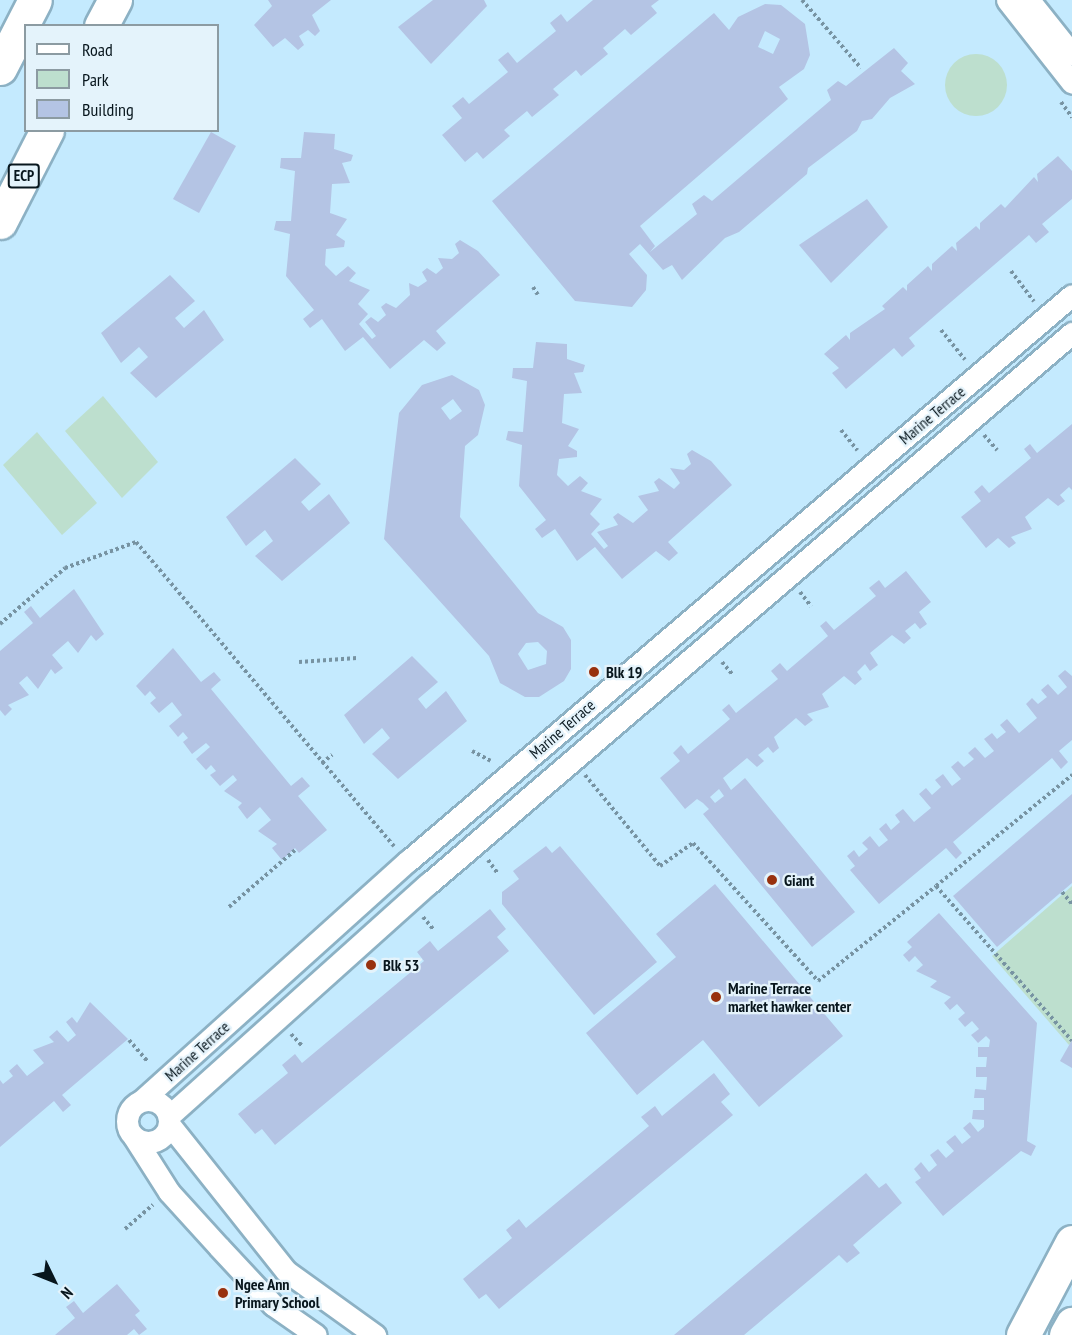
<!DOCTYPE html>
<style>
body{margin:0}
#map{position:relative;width:1072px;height:1335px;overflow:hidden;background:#c4eafe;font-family:"PT Sans Narrow",sans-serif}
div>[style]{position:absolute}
.green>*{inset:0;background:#bddfce}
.round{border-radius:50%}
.building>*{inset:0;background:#b4c4e4}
.path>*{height:4px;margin-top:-2px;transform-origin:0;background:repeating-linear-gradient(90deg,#7793a2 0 3px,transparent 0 6px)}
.roads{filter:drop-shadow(2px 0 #8cb1c4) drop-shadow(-2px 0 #8cb1c4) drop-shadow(0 2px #8cb1c4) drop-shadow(0 -2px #8cb1c4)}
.street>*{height:21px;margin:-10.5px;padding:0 10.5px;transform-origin:10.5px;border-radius:10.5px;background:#fff}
.street>.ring{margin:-10.5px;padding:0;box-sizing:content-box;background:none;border:21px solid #fff;border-radius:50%}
.primary>*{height:33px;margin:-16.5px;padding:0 16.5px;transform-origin:16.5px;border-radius:16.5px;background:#fff}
.highway>*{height:33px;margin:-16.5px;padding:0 16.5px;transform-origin:16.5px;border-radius:16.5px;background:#fff}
.dots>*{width:16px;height:16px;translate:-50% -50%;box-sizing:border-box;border:3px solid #e4f3fb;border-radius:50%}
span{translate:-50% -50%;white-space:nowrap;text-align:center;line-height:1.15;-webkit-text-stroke:4.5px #e4f3fb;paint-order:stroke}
.shield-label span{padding:2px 4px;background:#e4f3fb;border:2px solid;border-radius:4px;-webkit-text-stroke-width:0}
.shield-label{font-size:15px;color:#08161d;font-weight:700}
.street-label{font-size:16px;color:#08161d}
.poi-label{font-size:16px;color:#08161d;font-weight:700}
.left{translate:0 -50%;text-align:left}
.legend{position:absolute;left:24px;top:24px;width:195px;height:108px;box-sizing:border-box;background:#e4f3fb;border:2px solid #8c9ba2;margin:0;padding:8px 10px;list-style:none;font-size:18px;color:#08161d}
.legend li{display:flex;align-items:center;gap:12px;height:30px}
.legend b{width:30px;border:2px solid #8c9ba2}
.north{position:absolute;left:24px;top:1251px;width:60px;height:60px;-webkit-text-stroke:4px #e4f3fb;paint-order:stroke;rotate:133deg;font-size:16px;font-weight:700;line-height:24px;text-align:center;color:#08161d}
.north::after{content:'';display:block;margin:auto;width:21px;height:27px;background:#08161d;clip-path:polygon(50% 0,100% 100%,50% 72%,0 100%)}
</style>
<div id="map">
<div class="green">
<i class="round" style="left:945px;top:54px;width:62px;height:62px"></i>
<i style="clip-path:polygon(103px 396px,158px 462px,122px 498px,65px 431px)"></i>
<i style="clip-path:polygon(37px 432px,97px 503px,62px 535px,3px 465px)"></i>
<i style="clip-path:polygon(1072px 886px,1072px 1042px,1069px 1045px,992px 956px)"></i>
</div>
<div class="building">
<i style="clip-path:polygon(268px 0,331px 0,312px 15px,320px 31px,315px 36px,308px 30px,299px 36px,304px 45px,298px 50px,285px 38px,273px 47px,254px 25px,272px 6px)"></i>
<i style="clip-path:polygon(433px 0,484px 0,487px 6px,431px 64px,398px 27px)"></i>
<i style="clip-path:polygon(593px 0,659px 0,651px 6px,657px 13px,631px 35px,625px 29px,603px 48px,608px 54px,581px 76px,576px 70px,553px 89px,559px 95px,532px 117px,527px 111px,504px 130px,510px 136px,483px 159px,477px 152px,465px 162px,442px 135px,462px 118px,452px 106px,463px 97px,469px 104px,508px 72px,498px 60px,508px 52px,517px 63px,556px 31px,550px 23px,561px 14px,567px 22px)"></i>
<i style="clip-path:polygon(evenodd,765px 4px,781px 5px,805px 24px,810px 55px,804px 69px,779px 87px,788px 99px,640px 226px,655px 246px,650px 252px,697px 214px,692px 204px,704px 195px,712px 201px,831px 100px,827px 90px,838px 81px,846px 86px,894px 48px,908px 63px,901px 71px,915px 84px,890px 98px,872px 119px,862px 121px,857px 131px,808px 168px,807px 174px,739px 232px,725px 238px,682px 280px,672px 265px,663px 270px,640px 244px,629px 254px,647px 275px,646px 290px,632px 307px,575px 301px,492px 201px,714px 13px,729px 30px,738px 17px,765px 4px,765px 31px,780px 39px,773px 54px,758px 47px,765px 31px)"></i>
<i style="clip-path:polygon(211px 132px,236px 146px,199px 213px,173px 199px)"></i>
<i style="clip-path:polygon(304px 132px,335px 134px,334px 149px,353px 155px,351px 161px,342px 163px,350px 183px,332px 184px,330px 213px,347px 219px,336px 235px,345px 241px,344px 247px,326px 249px,325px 265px,336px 276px,348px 266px,356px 273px,349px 281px,370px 290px,358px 304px,368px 314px,359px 324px,372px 339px,376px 336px,365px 322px,371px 317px,378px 322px,386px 315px,381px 307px,386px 303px,396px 308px,410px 295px,409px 283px,418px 287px,427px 281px,422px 272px,427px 268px,436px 274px,443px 268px,438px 258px,452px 259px,459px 253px,455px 244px,460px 240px,478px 251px,500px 275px,436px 331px,446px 343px,437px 351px,424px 340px,390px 369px,363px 337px,345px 351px,322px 319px,310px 328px,303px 319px,314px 310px,286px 276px,290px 234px,274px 230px,276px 221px,291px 221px,295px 171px,280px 168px,281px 158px,301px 158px)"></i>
<i style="clip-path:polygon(1058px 156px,1072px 171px,1072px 199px,1042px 224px,1049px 232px,1036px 243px,1029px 235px,909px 338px,915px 346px,902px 357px,894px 348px,846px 389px,832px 373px,839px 368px,824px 354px,846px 335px,850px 340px,850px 333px,885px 309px,882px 306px,903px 287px,907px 291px,907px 285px,928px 266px,932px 271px,932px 264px,952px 246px,957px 251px,956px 243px,976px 226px,980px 230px,980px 223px,1001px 204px,1005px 208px,1034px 177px,1038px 182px,1037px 174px)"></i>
<i style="clip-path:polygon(867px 199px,888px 227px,831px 283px,799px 245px)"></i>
<i style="clip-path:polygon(170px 275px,195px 301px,175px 318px,184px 328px,204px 310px,224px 340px,156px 398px,130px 373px,148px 357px,139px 347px,121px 363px,101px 333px)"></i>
<i style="clip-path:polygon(536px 342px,567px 344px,567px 359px,585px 365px,583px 372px,574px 373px,582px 393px,564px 394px,562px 423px,579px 429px,568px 446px,577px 451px,577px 457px,559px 459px,557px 475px,568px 486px,580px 476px,588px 483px,581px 491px,602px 499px,590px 514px,600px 524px,591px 534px,604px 549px,608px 546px,597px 532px,618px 525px,613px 517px,618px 513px,633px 523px,648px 510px,638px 496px,659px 491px,654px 482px,659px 478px,674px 489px,680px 483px,670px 468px,684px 470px,691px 464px,687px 454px,692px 450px,711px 461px,732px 485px,668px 542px,678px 553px,669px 561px,656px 551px,622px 579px,595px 547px,577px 561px,555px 529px,542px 538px,535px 529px,546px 520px,519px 486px,522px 445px,506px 440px,508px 431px,523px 432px,527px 381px,512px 378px,513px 368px,533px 368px)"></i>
<i style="clip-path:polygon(evenodd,452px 375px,479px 390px,485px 405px,478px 435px,465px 446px,460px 517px,538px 613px,563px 627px,571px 640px,571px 669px,564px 681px,539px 697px,525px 697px,500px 683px,489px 656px,384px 539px,399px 413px,422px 385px,452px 375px,453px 399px,462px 411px,450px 420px,441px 408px,453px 399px,452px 375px,538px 642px,547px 651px,546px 664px,528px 670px,518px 654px,526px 643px,538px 642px)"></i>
<i style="clip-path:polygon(1072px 424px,1072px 490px,1069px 487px,1060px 495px,1065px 501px,1058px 506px,1048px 498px,1025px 517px,1032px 529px,1011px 537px,1016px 543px,1009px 548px,998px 538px,986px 548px,961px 517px,981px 501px,974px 492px,982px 485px,989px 493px,1031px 458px,1024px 449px,1030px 444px,1037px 453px)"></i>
<i style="clip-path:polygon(295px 458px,321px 484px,301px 502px,309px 511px,329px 494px,350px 523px,282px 581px,255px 556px,273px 541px,265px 530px,246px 546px,226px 517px)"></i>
<i style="clip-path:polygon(evenodd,906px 571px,931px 602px,919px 612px,927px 624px,920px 629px,915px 623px,905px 631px,911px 638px,904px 644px,892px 635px,870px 653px,878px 665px,870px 671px,865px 664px,857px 672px,862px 679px,855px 685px,844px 676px,822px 694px,829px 707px,807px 714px,813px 720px,805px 726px,796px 718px,774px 737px,779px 748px,773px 753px,768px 747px,758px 755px,764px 761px,757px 767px,747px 758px,723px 778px,731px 790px,745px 778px,855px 912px,812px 947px,703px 814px,709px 809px,703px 803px,697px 799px,685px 809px,660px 778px,680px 761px,673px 753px,681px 745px,688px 754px,730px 719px,722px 710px,729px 704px,736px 713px,778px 679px,771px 671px,780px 663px,787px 671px,828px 636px,820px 626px,826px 621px,834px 630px,876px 596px,869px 588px,879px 580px,885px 588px,906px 571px,719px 789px,724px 796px,715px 803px,710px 797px,719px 789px)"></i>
<i style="clip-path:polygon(74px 589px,104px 634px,96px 641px,91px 635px,78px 653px,68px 641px,52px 655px,63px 668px,55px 674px,51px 669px,38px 689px,27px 676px,19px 683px,29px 695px,8px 705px,12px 709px,5px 716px,0 710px,0 651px,33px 623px,24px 612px,31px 606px,40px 618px)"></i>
<i style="clip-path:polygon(173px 648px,201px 682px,214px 672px,221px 680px,211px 689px,291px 786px,302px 777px,310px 786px,298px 796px,327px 830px,299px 853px,295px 848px,282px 860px,272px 848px,277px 844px,258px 831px,271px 820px,260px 807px,247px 819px,238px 807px,242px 803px,224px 791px,237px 780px,233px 775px,220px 786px,210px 775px,216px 771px,211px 765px,206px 770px,196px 759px,210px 747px,206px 743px,192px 754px,183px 742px,188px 738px,183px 732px,178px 737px,169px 726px,182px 715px,172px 702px,159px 713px,150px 703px,156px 698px,150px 691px,145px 696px,136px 686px)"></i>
<i style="clip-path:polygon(412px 656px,438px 682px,418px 699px,426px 709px,446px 691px,467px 721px,398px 779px,372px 754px,390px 738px,382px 728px,364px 744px,344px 715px)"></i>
<i style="clip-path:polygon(1065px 670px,1072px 676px,1072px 740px,1059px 751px,1068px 762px,1061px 769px,1052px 758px,953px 842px,962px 853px,956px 859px,946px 848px,879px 904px,850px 870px,855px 866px,847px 856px,854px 850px,859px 857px,868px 849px,862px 843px,870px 836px,879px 847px,888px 840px,879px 829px,886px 823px,891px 830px,900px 822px,895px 815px,903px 809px,914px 822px,931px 808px,919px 794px,926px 788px,932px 795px,941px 787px,935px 780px,943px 774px,952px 786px,961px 779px,951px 767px,958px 761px,964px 767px,974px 759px,968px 753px,975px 747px,985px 758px,994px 751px,984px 739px,992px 733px,997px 739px,1006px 732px,1000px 725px,1007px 719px,1019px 733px,1037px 718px,1026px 704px,1032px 698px,1038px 704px,1047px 697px,1041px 690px,1048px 684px,1058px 695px,1067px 687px,1058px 676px)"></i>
<i style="clip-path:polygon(1072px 794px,1072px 883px,997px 947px,953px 896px)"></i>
<i style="clip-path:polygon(546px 846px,552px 853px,560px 846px,657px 962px,594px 1015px,502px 904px,502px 892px,519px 879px,513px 871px)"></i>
<i style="clip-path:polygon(715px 884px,843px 1036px,759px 1107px,703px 1040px,637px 1095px,586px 1033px,676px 957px,656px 934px)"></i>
<i style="clip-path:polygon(490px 909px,506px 929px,497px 937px,509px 951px,275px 1145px,262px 1129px,255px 1134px,238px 1114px,288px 1073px,282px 1065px,295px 1054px,302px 1063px,424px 961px,417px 952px,430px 941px,438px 951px)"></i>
<i style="clip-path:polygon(939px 913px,1037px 1023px,1027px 1141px,1036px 1146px,1031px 1156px,1021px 1151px,943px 1216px,915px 1182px,921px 1178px,914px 1169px,921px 1162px,929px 1172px,937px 1165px,930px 1155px,938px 1149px,946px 1158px,954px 1151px,946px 1142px,955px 1135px,962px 1144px,971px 1137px,963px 1128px,970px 1122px,978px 1132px,984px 1127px,984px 1120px,972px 1119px,973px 1110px,984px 1110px,984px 1098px,974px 1098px,975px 1089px,986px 1090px,987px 1077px,976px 1077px,976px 1067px,986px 1067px,987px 1057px,978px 1057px,978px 1047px,989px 1047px,990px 1040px,986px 1036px,978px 1043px,971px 1035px,979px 1029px,972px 1021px,965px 1027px,958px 1019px,965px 1013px,957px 1004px,950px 1010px,944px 1003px,951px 997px,930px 987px,937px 981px,916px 971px,923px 965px,915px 956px,909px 962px,903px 955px,912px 947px,907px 942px)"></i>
<i style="clip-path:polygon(90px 1002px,128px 1039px,62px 1095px,71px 1105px,63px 1112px,54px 1101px,0 1147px,0 1080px,3px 1084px,13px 1076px,9px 1071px,17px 1064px,27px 1076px,44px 1063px,33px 1050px,54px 1042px,49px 1037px,57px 1030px,68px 1042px,76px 1035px,66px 1022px,72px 1017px,77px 1023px)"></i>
<i style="clip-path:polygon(1072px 1040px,1072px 1068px,1060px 1061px)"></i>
<i style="clip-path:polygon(714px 1073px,730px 1094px,721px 1102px,733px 1115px,499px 1309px,486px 1294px,479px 1299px,463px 1279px,512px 1238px,506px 1230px,519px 1219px,526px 1228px,649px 1126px,641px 1117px,655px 1106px,662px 1116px)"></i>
<i style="clip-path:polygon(866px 1173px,879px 1188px,886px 1183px,902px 1203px,853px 1245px,860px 1253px,847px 1263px,839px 1255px,744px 1335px,674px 1335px)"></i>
<i style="clip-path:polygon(117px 1284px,140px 1311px,135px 1315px,147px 1329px,139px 1335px,134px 1329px,127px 1335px,55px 1335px,75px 1318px,66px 1307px,74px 1301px,83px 1313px)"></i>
</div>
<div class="path">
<i style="left:802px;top:0;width:90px;rotate:49.1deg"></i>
<i style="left:1061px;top:102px;width:19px;rotate:54deg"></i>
<i style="left:1011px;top:271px;width:38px;rotate:53deg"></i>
<i style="left:533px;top:287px;width:9px;rotate:58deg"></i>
<i style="left:941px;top:330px;width:38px;rotate:51deg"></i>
<i style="left:841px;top:430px;width:26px;rotate:51deg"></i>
<i style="left:984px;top:435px;width:20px;rotate:49deg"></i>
<i style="left:800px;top:592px;width:18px;rotate:52deg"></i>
<i style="left:0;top:624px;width:86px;rotate:-40.7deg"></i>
<i style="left:65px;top:568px;width:76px;rotate:-20.1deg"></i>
<i style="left:136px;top:542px;width:399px;rotate:49.7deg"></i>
<i style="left:299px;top:662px;width:58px;rotate:-3.9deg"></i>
<i style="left:722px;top:662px;width:16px;rotate:50deg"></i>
<i style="left:472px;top:751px;width:21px;rotate:28deg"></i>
<i style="left:322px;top:763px;width:13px;rotate:-39deg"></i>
<i style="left:585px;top:775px;width:118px;rotate:50.5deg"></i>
<i style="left:660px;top:866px;width:40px;rotate:-34.9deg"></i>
<i style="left:693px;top:843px;width:186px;rotate:47.8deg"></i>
<i style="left:818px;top:981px;width:151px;rotate:-38.8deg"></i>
<i style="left:936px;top:886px;width:206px;rotate:48.7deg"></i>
<i style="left:488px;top:860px;width:17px;rotate:54deg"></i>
<i style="left:936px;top:886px;width:176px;rotate:-39.2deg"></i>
<i style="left:1062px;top:892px;width:16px;rotate:50deg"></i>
<i style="left:229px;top:907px;width:87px;rotate:-40.8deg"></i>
<i style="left:423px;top:917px;width:17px;rotate:50deg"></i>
<i style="left:291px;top:1034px;width:16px;rotate:47deg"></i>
<i style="left:129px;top:1040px;width:29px;rotate:49deg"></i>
<i style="left:125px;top:1229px;width:37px;rotate:-41deg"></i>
</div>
<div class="roads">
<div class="street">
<i style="left:1007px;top:0;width:105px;rotate:51.9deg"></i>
<i style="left:1029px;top:0;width:69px;rotate:51.5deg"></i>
<i class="ring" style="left:127px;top:1100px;width:21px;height:21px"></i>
<i style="left:141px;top:1101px;width:359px;rotate:-42deg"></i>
<i style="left:408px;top:861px;width:872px;rotate:-40.44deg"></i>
<i style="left:169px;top:1116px;width:348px;rotate:-41.9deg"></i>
<i style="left:428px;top:884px;width:848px;rotate:-40.55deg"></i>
<i style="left:169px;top:1124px;width:188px;rotate:51.5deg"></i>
<i style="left:286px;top:1271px;width:110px;rotate:35.7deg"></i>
<i style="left:134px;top:1137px;width:65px;rotate:57.5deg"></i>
<i style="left:169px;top:1192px;width:74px;rotate:47.7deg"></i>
<i style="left:219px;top:1247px;width:79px;rotate:47deg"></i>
<i style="left:273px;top:1305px;width:52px;rotate:34.9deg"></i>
</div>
<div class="primary">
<i style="left:1023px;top:1335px;width:105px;rotate:-62.2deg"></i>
<i style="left:1066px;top:1335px;width:13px;rotate:-61deg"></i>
</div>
<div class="highway">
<i style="left:101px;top:26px;width:30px;rotate:-62deg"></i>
<i style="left:0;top:68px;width:76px;rotate:-62.8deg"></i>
<i style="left:0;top:222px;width:103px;rotate:-62.9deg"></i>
</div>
</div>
<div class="dots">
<i style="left:594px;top:672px;background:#98310e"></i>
<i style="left:772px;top:880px;background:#98310e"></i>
<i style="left:371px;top:965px;background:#98310e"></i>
<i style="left:716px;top:997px;background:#98310e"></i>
<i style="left:223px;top:1293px;background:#98310e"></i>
</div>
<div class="shield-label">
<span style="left:24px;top:176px">ECP</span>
</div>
<div class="street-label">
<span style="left:932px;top:415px;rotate:-40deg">Marine Terrace</span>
<span style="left:562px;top:729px;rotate:-41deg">Marine Terrace</span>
<span style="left:197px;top:1051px;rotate:-42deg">Marine Terrace</span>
</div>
<div class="poi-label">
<span class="left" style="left:606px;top:672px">Blk 19</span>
<span class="left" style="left:784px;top:880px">Giant</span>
<span class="left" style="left:383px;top:965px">Blk 53</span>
<span class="left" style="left:728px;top:997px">Marine Terrace<br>market hawker center</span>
<span class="left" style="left:235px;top:1293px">Ngee Ann<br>Primary School</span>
</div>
<ul class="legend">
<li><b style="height:8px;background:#fff"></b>Road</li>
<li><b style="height:16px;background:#bddfce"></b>Park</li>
<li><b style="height:16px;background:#b4c4e4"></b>Building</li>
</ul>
<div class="north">N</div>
</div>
